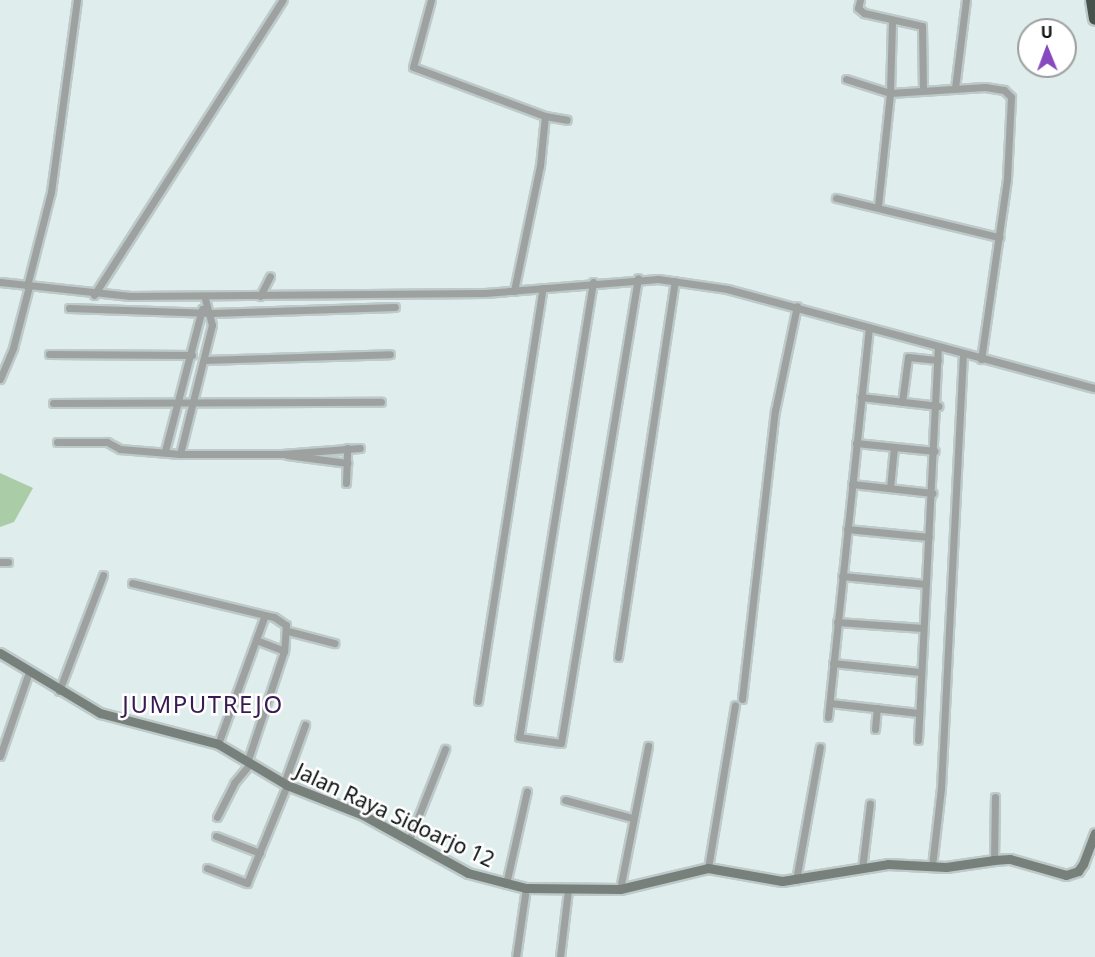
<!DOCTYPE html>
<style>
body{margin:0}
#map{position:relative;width:1095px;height:957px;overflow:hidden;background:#dfeeec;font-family:"Noto Sans",sans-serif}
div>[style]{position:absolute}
.green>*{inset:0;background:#aacca7}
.roads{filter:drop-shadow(2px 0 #bdcac9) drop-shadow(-2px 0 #bdcac9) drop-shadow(0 2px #bdcac9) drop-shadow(0 -2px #bdcac9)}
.street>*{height:7px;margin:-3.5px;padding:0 3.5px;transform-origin:3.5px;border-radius:3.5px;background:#9da2a0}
.secondary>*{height:9px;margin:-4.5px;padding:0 4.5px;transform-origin:4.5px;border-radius:4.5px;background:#78807c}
.highway>*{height:12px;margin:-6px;padding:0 6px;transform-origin:6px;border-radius:6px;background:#47524d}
span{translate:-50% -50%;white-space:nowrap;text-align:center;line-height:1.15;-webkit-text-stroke:5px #fff;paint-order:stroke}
.street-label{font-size:21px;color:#0b100f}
.quarter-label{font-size:24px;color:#391b53;letter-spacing:1.5px}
.north{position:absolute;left:1017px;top:18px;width:60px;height:60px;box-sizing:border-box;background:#fff;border:2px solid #9d9f9f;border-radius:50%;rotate:359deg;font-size:16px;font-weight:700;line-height:24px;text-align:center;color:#0b100f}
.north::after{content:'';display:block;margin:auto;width:21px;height:27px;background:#8749be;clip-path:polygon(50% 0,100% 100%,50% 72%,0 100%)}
</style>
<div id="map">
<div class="green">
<i style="clip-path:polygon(0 473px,33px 488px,14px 522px,0 527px)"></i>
</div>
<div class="roads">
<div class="street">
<i style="left:431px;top:0;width:69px;rotate:105deg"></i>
<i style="left:413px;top:67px;width:141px;rotate:20.4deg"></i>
<i style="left:545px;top:116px;width:22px;rotate:10deg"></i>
<i style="left:860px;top:0;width:8px;rotate:104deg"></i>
<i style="left:858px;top:8px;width:8px;rotate:40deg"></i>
<i style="left:864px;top:13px;width:59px;rotate:12.6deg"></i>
<i style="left:922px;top:26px;width:63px;rotate:89.1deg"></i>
<i style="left:846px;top:79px;width:46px;rotate:17.7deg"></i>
<i style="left:890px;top:93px;width:95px;rotate:-3.6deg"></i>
<i style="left:985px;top:87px;width:19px;rotate:9deg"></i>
<i style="left:1004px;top:90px;width:10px;rotate:45deg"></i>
<i style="left:1011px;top:97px;width:82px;rotate:92.8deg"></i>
<i style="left:1007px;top:179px;width:182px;rotate:98.2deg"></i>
<i style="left:955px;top:88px;width:89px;rotate:-82.9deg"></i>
<i style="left:836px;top:198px;width:168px;rotate:13.5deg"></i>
<i style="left:878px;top:206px;width:114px;rotate:-83.9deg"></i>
<i style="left:890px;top:93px;width:72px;rotate:-88.4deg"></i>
<i style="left:0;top:282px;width:131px;rotate:6.1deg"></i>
<i style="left:130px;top:296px;width:355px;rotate:-0.5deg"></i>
<i style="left:485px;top:293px;width:174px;rotate:-4.6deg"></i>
<i style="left:658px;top:279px;width:70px;rotate:8.2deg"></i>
<i style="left:727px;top:289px;width:381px;rotate:15.1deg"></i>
<i style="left:593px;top:282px;width:461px;rotate:99.2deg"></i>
<i style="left:519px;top:737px;width:42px;rotate:8.1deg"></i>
<i style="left:561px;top:743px;width:471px;rotate:-80.6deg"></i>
<i style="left:27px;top:286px;width:97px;rotate:-75.7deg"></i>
<i style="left:51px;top:192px;width:194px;rotate:-82.3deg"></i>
<i style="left:514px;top:291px;width:128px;rotate:-78.3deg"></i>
<i style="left:540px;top:166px;width:50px;rotate:-84.3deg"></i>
<i style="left:94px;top:295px;width:350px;rotate:-57.4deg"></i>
<i style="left:260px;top:296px;width:22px;rotate:-63deg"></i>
<i style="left:69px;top:308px;width:143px;rotate:2deg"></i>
<i style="left:212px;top:313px;width:183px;rotate:-1.9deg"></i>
<i style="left:49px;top:354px;width:143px;rotate:0.4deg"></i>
<i style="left:204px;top:360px;width:186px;rotate:-1.8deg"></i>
<i style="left:0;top:379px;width:34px;rotate:-67deg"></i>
<i style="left:13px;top:348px;width:64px;rotate:-75.5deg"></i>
<i style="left:861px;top:397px;width:78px;rotate:6.7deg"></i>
<i style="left:902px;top:402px;width:45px;rotate:-82.4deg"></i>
<i style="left:908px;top:357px;width:30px;rotate:6deg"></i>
<i style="left:53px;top:403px;width:328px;rotate:-0.2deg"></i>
<i style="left:57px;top:442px;width:50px"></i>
<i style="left:107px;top:442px;width:15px;rotate:28deg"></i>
<i style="left:120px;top:449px;width:60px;rotate:4.8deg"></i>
<i style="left:180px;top:454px;width:102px"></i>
<i style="left:282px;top:454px;width:78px;rotate:-4.4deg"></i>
<i style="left:856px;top:443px;width:79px;rotate:5.8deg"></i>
<i style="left:165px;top:451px;width:147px;rotate:-75.4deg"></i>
<i style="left:180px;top:454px;width:133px;rotate:-76.1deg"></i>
<i style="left:212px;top:325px;width:30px;rotate:-105deg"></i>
<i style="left:287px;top:455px;width:61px;rotate:7.6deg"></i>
<i style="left:346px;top:483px;width:35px;rotate:-88deg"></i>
<i style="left:852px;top:484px;width:81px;rotate:6.4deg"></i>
<i style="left:890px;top:488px;width:41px;rotate:-84.4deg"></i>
<i style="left:847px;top:529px;width:82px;rotate:5.6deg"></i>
<i style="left:0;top:562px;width:8px"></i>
<i style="left:842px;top:576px;width:84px;rotate:5.4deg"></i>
<i style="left:132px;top:583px;width:146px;rotate:13.5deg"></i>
<i style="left:274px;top:617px;width:14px;rotate:34deg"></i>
<i style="left:286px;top:625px;width:26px;rotate:94deg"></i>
<i style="left:284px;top:651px;width:115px;rotate:108.3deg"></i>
<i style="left:837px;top:622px;width:86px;rotate:4deg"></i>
<i style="left:288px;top:631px;width:48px;rotate:14.6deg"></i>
<i style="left:256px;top:640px;width:30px;rotate:21deg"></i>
<i style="left:618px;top:657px;width:380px;rotate:-81.4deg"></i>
<i style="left:833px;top:663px;width:87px;rotate:5.9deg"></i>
<i style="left:59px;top:691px;width:124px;rotate:-69.2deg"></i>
<i style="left:742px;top:699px;width:290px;rotate:-83.5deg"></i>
<i style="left:775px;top:411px;width:107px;rotate:-78.2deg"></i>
<i style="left:478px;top:701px;width:418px;rotate:-81.1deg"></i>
<i style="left:830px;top:703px;width:89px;rotate:6.5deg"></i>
<i style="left:828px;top:717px;width:392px;rotate:-84deg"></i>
<i style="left:875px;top:729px;width:21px;rotate:-85deg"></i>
<i style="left:918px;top:740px;width:393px;rotate:-87.1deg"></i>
<i style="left:218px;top:744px;width:137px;rotate:-70deg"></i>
<i style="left:0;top:756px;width:89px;rotate:-71deg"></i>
<i style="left:284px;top:783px;width:62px;rotate:-70.1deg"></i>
<i style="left:565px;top:800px;width:69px;rotate:15deg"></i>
<i style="left:217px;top:817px;width:38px;rotate:-63deg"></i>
<i style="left:234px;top:783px;width:26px;rotate:-50deg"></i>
<i style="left:216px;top:836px;width:47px;rotate:21.1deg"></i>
<i style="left:409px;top:840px;width:98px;rotate:-68.4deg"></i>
<i style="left:994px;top:860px;width:63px;rotate:-89.1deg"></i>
<i style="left:932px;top:866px;width:79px;rotate:-83.4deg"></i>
<i style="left:941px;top:788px;width:435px;rotate:-87.1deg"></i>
<i style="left:207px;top:868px;width:43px;rotate:20.6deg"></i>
<i style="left:247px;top:883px;width:106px;rotate:-67.8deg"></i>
<i style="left:708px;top:868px;width:165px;rotate:-80.6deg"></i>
<i style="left:862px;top:869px;width:66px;rotate:-83.1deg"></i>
<i style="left:796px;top:880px;width:135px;rotate:-79.8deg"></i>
<i style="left:506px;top:884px;width:95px;rotate:-77.3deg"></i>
<i style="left:620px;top:889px;width:146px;rotate:-78.9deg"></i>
<i style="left:516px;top:957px;width:70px;rotate:-81.8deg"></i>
<i style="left:560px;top:957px;width:67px;rotate:-83.2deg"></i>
</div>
<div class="secondary">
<i style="left:0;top:653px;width:117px;rotate:31deg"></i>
<i style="left:100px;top:713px;width:122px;rotate:14.7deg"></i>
<i style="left:218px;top:744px;width:80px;rotate:30.7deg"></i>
<i style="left:287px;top:785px;width:82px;rotate:21.5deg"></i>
<i style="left:363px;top:815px;width:120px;rotate:28.9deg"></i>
<i style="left:468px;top:873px;width:60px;rotate:14.5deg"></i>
<i style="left:526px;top:888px;width:94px;rotate:0.6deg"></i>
<i style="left:620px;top:889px;width:90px;rotate:-13.4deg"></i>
<i style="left:708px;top:868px;width:75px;rotate:10deg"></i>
<i style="left:782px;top:881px;width:107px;rotate:-9.1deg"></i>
<i style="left:888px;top:864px;width:58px;rotate:3deg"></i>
<i style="left:946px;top:867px;width:49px;rotate:-8.3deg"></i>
<i style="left:994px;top:860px;width:16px;rotate:-4deg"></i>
<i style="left:1010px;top:859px;width:58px;rotate:15.9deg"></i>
<i style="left:1066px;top:875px;width:13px;rotate:-18deg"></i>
<i style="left:1078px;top:871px;width:9px;rotate:-54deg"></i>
<i style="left:1083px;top:864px;width:33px;rotate:-69deg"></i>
</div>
<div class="highway">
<i style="left:1092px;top:0;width:19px;rotate:81deg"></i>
</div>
</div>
<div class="street-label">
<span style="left:395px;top:815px;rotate:25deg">Jalan Raya Sidoarjo 12</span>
</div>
<div class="quarter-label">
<span style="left:203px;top:704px">JUMPUTREJO</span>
</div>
<div class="north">U</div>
</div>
